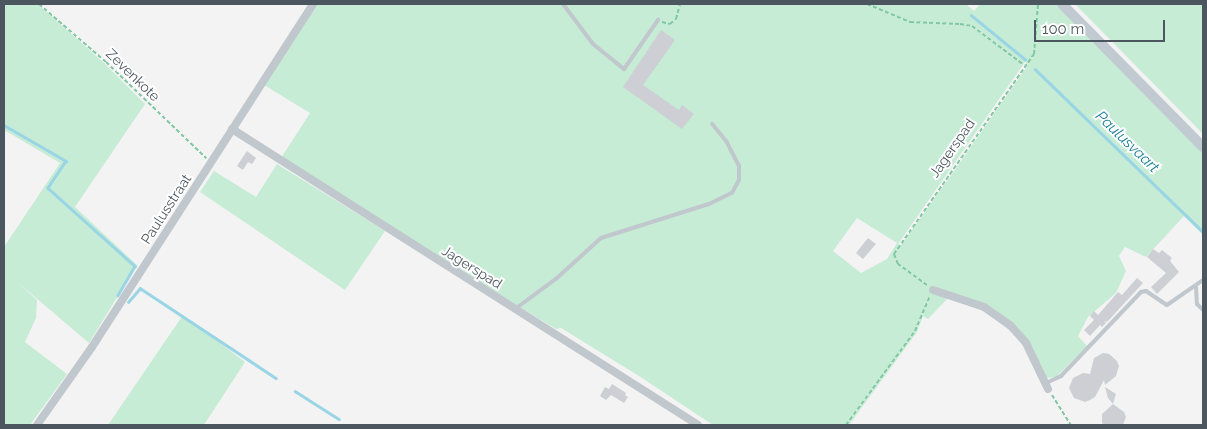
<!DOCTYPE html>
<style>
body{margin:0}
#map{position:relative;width:1207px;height:429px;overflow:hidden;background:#f4f3f3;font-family:Raleway,sans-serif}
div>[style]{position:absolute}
.green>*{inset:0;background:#c7ecd5}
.stream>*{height:2.5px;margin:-1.25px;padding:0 1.25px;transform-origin:1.25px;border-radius:1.25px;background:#99d5e4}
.building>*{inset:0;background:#cdcfd4}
.path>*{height:2px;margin-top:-1px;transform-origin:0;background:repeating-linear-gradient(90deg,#82c7a4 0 4px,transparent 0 6.5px)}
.lane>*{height:4px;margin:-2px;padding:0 2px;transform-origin:2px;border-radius:2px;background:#c0c7cd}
.street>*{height:8px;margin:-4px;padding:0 4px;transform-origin:4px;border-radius:4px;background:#c0c7cd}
.secondary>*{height:10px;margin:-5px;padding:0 5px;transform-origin:5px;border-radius:5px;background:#c1c9d1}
span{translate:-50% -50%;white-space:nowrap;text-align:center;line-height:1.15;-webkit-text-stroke:4px #fff;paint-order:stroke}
.street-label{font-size:14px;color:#4c565e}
.water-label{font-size:15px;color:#1c8099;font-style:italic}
.frame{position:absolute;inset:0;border:5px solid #4c565e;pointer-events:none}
.scale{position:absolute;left:1034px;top:20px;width:131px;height:22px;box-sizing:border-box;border:2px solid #4c565e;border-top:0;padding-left:6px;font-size:15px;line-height:18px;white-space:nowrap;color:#4c565e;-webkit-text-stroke:4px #fff;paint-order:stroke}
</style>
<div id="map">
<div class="green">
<i style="clip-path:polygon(4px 4px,38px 4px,104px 63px,145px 104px,75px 207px,137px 265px,89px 343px,16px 281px,37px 300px,36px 318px,25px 342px,67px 374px,30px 425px,4px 425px,4px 247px,60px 163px,4px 130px)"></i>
<i style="clip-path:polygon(evenodd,310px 4px,966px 4px,974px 11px,980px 4px,1056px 4px,1203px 152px,1203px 235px,1184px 216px,1146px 257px,1125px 247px,1119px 256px,1126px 271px,1116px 293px,1088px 317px,1078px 336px,1087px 346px,1056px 377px,1047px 378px,1011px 323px,950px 296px,928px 319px,923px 316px,917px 332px,849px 425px,713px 425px,639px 376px,561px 328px,556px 329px,523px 309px,281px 158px,310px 113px,259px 82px,310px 4px,1025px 62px,1028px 65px,952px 174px,901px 245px,898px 244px,1025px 62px,310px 4px,857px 218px,897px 243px,887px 259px,861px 273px,833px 251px,857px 218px)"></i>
<i style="clip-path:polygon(1075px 4px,1203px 4px,1203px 134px)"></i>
<i style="clip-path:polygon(277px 164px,385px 231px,345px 290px,200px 192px,214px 171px,256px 197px)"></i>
<i style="clip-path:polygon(183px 315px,245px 362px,204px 425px,108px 425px)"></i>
</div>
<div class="stream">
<i style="left:971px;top:15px;width:70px;rotate:39.2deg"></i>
<i style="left:1035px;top:69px;width:234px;rotate:44.1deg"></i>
<i style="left:4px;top:125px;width:72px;rotate:30.1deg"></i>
<i style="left:66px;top:161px;width:32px;rotate:124deg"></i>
<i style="left:48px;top:188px;width:117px;rotate:41.9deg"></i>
<i style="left:135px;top:266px;width:34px;rotate:120deg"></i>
<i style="left:128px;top:302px;width:18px;rotate:-49deg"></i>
<i style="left:140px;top:288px;width:163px;rotate:33.5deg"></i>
<i style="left:295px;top:391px;width:52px;rotate:32.5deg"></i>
</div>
<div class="building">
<i style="clip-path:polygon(661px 30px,675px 40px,643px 85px,679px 110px,682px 105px,694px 114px,682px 129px,623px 87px)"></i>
<i style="clip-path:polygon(247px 151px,256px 158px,252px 164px,248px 162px,243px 170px,237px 166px)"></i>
<i style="clip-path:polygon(868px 238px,876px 244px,863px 259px,856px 253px)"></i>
<i style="clip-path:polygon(1153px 249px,1159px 253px,1162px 250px,1172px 258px,1170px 261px,1179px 272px,1157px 294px,1151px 287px,1166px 273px,1147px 257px)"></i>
<i style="clip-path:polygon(1137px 278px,1143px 283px,1107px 322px,1104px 321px,1106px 323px,1102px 327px,1100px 325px,1090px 336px,1084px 330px,1094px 320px,1090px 316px,1094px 311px,1098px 315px,1118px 292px,1122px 295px)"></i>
<i style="clip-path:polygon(1103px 353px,1109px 354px,1117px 361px,1119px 366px,1116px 376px,1105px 385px,1104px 380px,1095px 397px,1090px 400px,1085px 402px,1074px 398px,1069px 388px,1073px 378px,1083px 373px,1090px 374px,1094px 358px)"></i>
<i style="clip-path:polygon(612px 384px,626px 393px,625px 395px,628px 397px,624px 403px,611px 395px,606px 400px,600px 396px,605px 387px,609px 389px)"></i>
<i style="clip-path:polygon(1105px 387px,1116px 394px,1113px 404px,1124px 412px,1126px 417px,1123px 425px,1104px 425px,1102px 423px,1102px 414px,1113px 404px,1108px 398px)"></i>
</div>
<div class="path">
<i style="left:39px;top:4px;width:89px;rotate:40.9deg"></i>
<i style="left:106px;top:62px;width:139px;rotate:43.8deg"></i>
<i style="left:867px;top:4px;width:47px;rotate:22.7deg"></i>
<i style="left:910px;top:22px;width:50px;rotate:2.3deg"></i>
<i style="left:960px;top:24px;width:12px;rotate:9deg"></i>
<i style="left:972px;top:26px;width:65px;rotate:36.9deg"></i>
<i style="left:662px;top:22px;width:8px;rotate:14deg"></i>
<i style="left:670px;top:24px;width:8px;rotate:-40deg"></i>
<i style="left:676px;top:19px;width:16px;rotate:-75deg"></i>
<i style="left:927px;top:285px;width:36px;rotate:-144deg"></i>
<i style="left:898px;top:264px;width:11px;rotate:-112deg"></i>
<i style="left:894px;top:254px;width:244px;rotate:-55deg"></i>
<i style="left:1034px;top:54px;width:50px;rotate:-85.4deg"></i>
<i style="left:1052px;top:395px;width:36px;rotate:58deg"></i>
<i style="left:846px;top:425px;width:117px;rotate:-53.7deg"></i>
<i style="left:915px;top:331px;width:38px;rotate:-67deg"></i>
</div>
<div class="lane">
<i style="left:563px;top:4px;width:50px;rotate:53.1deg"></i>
<i style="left:593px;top:44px;width:40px;rotate:39deg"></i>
<i style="left:624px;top:69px;width:60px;rotate:-55.2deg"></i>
<i style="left:1196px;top:287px;width:17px;rotate:87deg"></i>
<i style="left:1197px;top:304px;width:8px;rotate:45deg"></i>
<i style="left:515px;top:309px;width:52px;rotate:-36.4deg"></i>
<i style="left:557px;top:278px;width:59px;rotate:-42.3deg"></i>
<i style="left:601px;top:238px;width:113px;rotate:-17.5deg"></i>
<i style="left:709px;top:204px;width:25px;rotate:-26deg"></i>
<i style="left:732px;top:193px;width:15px;rotate:-62deg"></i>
<i style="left:739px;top:180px;width:14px;rotate:-90deg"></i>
<i style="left:739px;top:166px;width:28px;rotate:-117deg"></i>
<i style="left:726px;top:141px;width:22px;rotate:-129deg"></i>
<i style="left:1046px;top:383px;width:17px;rotate:-25deg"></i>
<i style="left:1061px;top:376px;width:116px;rotate:-46.4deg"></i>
<i style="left:1141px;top:292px;width:5px;rotate:-11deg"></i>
<i style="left:1146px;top:291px;width:25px;rotate:34deg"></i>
<i style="left:1167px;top:305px;width:44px;rotate:-34.8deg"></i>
</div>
<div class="street">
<i style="left:232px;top:129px;width:552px;rotate:32.42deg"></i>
<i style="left:933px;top:290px;width:54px;rotate:18.4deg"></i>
<i style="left:984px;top:307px;width:32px;rotate:35deg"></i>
<i style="left:1010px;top:325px;width:24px;rotate:48deg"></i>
<i style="left:1026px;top:343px;width:51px;rotate:64.4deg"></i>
<i style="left:37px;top:425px;width:95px;rotate:-54.8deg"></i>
<i style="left:92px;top:347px;width:408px;rotate:-57.2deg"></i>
</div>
<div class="secondary">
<i style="left:1062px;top:4px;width:201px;rotate:45.4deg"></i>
</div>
<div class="street-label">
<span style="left:133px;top:75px;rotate:44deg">Zevenkote</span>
<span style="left:952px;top:148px;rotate:-55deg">Jagerspad</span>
<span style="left:166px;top:209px;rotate:-57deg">Paulusstraat</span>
<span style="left:472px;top:267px;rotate:32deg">Jagerspad</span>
</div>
<div class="water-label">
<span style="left:1127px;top:142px;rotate:44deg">Paulusvaart</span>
</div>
<div class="frame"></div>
<div class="scale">100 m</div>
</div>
